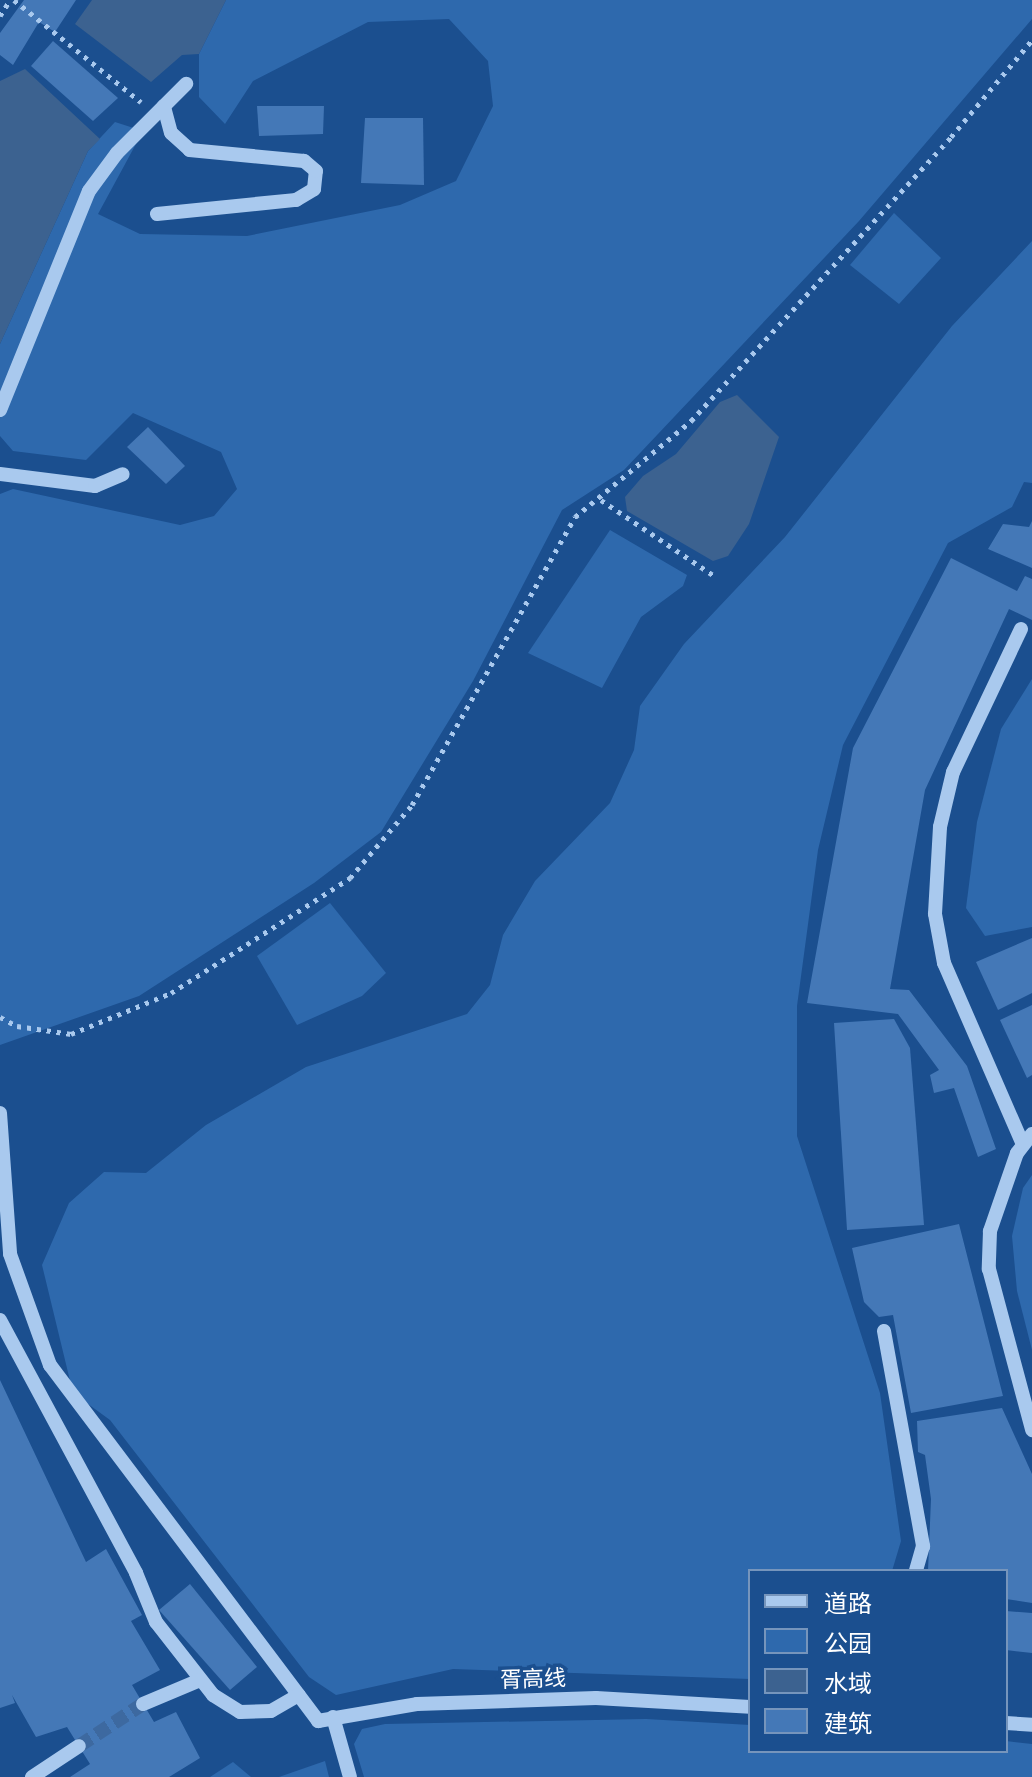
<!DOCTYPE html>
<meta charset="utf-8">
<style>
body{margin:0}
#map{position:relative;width:1032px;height:1777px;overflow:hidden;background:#1b4f8f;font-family:Lato,"Noto Sans SC",sans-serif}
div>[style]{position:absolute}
.green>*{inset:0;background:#2e69ad}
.water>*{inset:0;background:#3c6290}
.building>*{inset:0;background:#4478b7}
.minor-tunnel>*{height:14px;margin-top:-7px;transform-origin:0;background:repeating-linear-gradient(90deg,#3d69a0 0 14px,transparent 0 21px)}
.path>*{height:5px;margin-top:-2.5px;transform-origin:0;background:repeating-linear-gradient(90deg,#a9c9ee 0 4px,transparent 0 10px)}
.minor>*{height:14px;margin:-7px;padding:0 7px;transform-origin:7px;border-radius:7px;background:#a9c9ee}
span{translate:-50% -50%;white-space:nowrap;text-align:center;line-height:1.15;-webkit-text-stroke:7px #1b4f8f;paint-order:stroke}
.street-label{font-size:22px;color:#fff}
.legend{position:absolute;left:748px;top:1569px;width:260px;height:184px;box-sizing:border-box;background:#1b4f8f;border:2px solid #7695bc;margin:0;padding:10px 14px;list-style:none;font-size:24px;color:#fff}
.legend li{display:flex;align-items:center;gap:16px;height:40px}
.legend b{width:40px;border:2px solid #7695bc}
</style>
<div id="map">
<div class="green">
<i style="clip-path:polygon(226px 0,1032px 0,1032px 19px,859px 221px,624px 470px,562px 510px,473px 681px,381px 832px,314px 883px,139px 996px,0 1045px,0 494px,13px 489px,180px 525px,214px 516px,237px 489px,221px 452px,133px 413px,86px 460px,13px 451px,0 436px,0 344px,88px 151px,115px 122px,143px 131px,98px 214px,140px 234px,247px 236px,400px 205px,456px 181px,493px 106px,488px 61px,449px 19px,368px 22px,253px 81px,225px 124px,199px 97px,199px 54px)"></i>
<i style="clip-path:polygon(894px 213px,941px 258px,899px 304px,850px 265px)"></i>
<i style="clip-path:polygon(1032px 241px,1032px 483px,1024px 482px,1012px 507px,948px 543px,843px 745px,818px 850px,797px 1006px,797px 1136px,880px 1393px,901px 1541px,892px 1571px,750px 1571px,750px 1679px,453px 1669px,336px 1695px,309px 1677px,110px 1420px,73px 1393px,42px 1265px,69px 1203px,104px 1172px,146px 1173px,206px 1125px,306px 1067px,467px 1014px,490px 985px,503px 935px,535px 881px,610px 803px,634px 750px,640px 706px,684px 644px,785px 537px,952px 326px)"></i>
<i style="clip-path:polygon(610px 530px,687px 575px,683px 586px,641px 617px,602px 688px,528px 653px)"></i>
<i style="clip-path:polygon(1032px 679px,1032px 927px,985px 936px,966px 908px,977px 822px,1001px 729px)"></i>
<i style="clip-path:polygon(330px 903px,386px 973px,362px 996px,297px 1025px,257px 956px)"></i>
<i style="clip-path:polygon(1032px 1175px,1032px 1350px,1017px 1291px,1012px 1236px,1023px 1188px)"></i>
<i style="clip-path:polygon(646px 1719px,750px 1725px,750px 1751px,1006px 1751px,1006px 1741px,1032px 1744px,1032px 1777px,364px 1777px,354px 1744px,362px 1729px,385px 1724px)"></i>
<i style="clip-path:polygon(325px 1761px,329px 1777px,279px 1777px)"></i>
<i style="clip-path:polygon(233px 1762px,251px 1777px,210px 1777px)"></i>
</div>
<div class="water">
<i style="clip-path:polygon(92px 0,226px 0,199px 54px,182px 55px,151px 82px,75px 24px)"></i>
<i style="clip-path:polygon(25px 69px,100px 139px,88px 151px,0 344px,0 81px)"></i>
<i style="clip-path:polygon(737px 395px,779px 437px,749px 524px,728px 556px,713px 561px,627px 511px,625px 497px,643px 476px,676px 454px,720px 402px)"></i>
</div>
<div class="building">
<i style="clip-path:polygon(24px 0,76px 0,55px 32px,39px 22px,13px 65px,0 55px,0 33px)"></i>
<i style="clip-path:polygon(53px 41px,118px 98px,93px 121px,31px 66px)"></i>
<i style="clip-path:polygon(257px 106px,324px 106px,323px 134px,259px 136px)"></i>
<i style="clip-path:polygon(365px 118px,423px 118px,424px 185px,361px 183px)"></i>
<i style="clip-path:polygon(148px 427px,185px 466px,166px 484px,127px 447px)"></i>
<i style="clip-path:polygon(1032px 521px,1032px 568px,988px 549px,1003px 524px,1029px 527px)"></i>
<i style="clip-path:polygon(951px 558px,1017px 591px,1025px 576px,1032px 579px,1032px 620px,1009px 609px,925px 790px,890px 989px,909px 990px,967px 1066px,996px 1149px,978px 1157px,954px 1088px,934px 1093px,930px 1075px,939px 1070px,898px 1014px,807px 1003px,853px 748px)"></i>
<i style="clip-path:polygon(1032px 938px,1032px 993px,998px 1010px,976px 962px)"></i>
<i style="clip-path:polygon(1032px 1005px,1032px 1075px,1027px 1078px,1000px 1020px)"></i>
<i style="clip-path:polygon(894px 1019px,910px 1048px,924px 1225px,847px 1230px,834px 1023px)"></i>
<i style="clip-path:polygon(959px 1224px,1003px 1396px,911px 1413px,893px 1315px,879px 1317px,864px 1302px,852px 1248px)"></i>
<i style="clip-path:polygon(0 1380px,86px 1562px,106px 1549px,142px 1615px,131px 1621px,160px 1670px,132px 1685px,154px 1722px,176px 1712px,200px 1758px,169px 1777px,70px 1777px,90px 1764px,67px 1727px,36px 1737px,12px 1695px,15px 1703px,0 1708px)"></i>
<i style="clip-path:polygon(1002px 1408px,1032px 1474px,1032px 1603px,1006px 1599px,1006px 1571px,928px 1571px,931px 1499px,925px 1455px,918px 1452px,917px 1421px)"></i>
<i style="clip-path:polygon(190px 1584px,257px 1667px,230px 1690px,159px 1610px)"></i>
<i style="clip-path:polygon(1006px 1611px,1032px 1613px,1032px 1653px,1006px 1650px)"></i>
</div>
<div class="minor-tunnel">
<i style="left:79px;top:1746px;width:77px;rotate:-33.3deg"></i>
</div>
<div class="path">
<i style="left:14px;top:0;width:163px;rotate:38.8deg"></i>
<i style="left:0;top:16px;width:19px;rotate:-58deg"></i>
<i style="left:601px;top:500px;width:135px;rotate:33.8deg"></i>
<i style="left:0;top:1017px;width:19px;rotate:28deg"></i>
<i style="left:17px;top:1026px;width:55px;rotate:8.4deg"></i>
<i style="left:71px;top:1034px;width:108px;rotate:-22.3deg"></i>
<i style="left:171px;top:993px;width:213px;rotate:-32.7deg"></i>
<i style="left:350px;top:878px;width:96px;rotate:-49.7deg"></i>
<i style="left:412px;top:805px;width:331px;rotate:-60.5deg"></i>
<i style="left:575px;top:517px;width:151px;rotate:-39.6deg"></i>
<i style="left:691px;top:421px;width:385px;rotate:-47.5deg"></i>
<i style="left:951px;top:137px;width:126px;rotate:-50.1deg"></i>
</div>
<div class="minor">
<i style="left:157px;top:214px;width:140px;rotate:-5.8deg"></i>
<i style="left:296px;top:200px;width:21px;rotate:-31deg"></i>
<i style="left:314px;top:189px;width:18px;rotate:-84deg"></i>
<i style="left:316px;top:171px;width:16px;rotate:-140deg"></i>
<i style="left:304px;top:161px;width:115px;rotate:-174.5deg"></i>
<i style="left:190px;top:150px;width:25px;rotate:-138deg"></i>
<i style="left:171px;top:133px;width:28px;rotate:-105deg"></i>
<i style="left:0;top:410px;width:236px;rotate:-67.9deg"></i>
<i style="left:89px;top:191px;width:47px;rotate:-53.6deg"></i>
<i style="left:117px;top:153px;width:98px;rotate:-45deg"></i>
<i style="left:0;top:474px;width:96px;rotate:7.2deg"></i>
<i style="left:95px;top:486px;width:30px;rotate:-23deg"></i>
<i style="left:1021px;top:629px;width:158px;rotate:115.4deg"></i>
<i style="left:953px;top:772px;width:57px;rotate:103.3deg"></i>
<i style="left:940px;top:827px;width:87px;rotate:93.3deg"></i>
<i style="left:935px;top:914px;width:50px;rotate:79.6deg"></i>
<i style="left:944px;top:963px;width:198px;rotate:66.5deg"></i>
<i style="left:0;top:1113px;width:141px;rotate:85.9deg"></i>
<i style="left:10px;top:1254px;width:118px;rotate:70.2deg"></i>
<i style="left:50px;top:1365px;width:446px;rotate:53deg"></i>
<i style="left:318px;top:1721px;width:100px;rotate:-9.7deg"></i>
<i style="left:417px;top:1704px;width:179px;rotate:-1.9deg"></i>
<i style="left:596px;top:1698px;width:154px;rotate:3.3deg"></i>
<i style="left:1032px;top:1134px;width:24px;rotate:128deg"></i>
<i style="left:1017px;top:1153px;width:83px;rotate:109.1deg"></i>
<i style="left:990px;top:1231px;width:38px;rotate:92deg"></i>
<i style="left:989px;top:1269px;width:167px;rotate:75deg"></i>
<i style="left:0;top:1320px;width:287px;rotate:61.7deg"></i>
<i style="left:136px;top:1573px;width:53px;rotate:67.8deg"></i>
<i style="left:156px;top:1622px;width:93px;rotate:52deg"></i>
<i style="left:213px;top:1695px;width:32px;rotate:32deg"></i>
<i style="left:240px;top:1712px;width:31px;rotate:-2deg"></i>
<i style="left:271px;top:1711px;width:32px;rotate:-30deg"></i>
<i style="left:884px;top:1331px;width:219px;rotate:79.7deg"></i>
<i style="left:923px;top:1546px;width:26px;rotate:106deg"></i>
<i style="left:143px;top:1704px;width:62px;rotate:-22.8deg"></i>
<i style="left:333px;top:1717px;width:62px;rotate:74.2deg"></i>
<i style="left:1006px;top:1723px;width:26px;rotate:4deg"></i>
<i style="left:32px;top:1777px;width:56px;rotate:-33.4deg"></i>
</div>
<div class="street-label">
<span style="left:533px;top:1678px;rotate:-2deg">胥高线</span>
</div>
<ul class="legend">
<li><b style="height:10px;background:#a9c9ee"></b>道路</li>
<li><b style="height:22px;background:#2e69ad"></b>公园</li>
<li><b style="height:22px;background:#3c6290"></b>水域</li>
<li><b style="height:22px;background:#4478b7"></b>建筑</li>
</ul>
</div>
